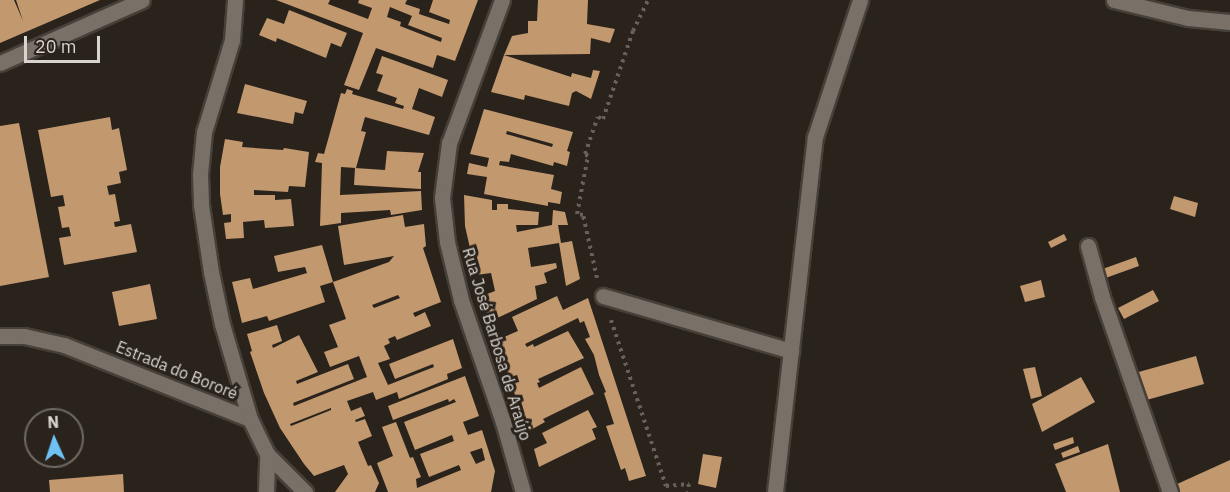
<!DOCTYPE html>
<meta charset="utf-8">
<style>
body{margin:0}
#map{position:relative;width:1230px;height:492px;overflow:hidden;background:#2a231c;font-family:"IBM Plex Sans",sans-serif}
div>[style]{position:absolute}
.building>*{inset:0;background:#c2986f}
.path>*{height:4px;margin-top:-2px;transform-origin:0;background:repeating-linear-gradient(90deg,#67615a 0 3px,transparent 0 7.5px)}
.roads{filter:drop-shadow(2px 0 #46403a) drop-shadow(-2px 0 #46403a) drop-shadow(0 2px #46403a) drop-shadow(0 -2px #46403a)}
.street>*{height:15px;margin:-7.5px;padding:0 7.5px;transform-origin:7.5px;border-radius:7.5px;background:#797067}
span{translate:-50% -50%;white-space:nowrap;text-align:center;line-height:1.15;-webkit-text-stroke:6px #2a231c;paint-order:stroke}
.street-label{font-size:16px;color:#d9d4cf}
.north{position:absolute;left:24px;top:408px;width:60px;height:60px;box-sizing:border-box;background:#2a231c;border:2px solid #706a64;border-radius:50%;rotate:357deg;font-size:16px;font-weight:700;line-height:24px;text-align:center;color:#d9d4cf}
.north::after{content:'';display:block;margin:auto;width:21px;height:27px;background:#6fc2f4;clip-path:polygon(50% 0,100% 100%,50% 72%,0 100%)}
.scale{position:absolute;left:24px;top:36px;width:76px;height:27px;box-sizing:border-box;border:3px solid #d9d4cf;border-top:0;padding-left:8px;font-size:18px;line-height:21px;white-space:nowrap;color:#d9d4cf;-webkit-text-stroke:4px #2a231c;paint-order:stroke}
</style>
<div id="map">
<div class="building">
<i style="clip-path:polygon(0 0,14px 0,23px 21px,16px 0,100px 0,0 43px)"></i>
<i style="clip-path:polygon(evenodd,276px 0,330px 0,328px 4px,368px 19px,372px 8px,358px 3px,359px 0,407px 0,405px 4px,420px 9px,419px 14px,449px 24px,450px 20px,429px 12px,433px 0,478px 0,455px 61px,437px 55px,433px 68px,376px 48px,359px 90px,344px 85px,363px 33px,276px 0,390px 7px,412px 16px,408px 25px,442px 38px,441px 42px,400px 26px,401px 22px,387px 17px,390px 7px)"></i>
<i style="clip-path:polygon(538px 0,588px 0,587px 24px,615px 29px,610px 43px,591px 38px,590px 54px,504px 55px,512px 36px,528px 33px,528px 21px,537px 21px)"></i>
<i style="clip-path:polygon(289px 10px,347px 33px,341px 47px,331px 43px,326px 58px,277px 38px,276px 42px,259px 35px,267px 18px,284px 24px)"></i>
<i style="clip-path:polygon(504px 55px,571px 77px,572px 73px,591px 78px,593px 70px,600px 71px,591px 99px,576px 91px,572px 93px,569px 106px,525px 95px,524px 100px,491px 92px)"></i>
<i style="clip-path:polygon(382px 56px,448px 80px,442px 97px,419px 88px,412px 109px,435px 117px,429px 135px,365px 117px,361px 131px,366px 132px,356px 168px,341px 167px,340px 195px,421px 191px,422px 210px,391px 215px,390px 210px,341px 213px,341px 223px,320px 226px,322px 163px,315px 162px,318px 153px,324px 154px,341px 93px,345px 94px,347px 89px,353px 91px,352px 94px,403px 109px,404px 106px,395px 103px,397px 98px,377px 91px,383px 75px,376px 73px)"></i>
<i style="clip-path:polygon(245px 84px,307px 101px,303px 114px,295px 112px,293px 124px,237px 113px)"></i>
<i style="clip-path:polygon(evenodd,484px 109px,573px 132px,567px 151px,570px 152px,567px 166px,554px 162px,553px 166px,511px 154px,509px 162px,500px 161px,499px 165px,554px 175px,551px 189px,562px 192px,560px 204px,548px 202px,548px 206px,484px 194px,487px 177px,467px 174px,469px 163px,487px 167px,489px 158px,470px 154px,484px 109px,507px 131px,553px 144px,552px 147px,506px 134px,507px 131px)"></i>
<i style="clip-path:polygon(110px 117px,112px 130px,119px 128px,127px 170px,119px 172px,121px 183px,107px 186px,109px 195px,115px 194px,120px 221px,114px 222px,115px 227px,131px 224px,137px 252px,64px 265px,59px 238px,71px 236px,69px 227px,62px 228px,58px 207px,65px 206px,63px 195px,51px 197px,38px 130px)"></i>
<i style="clip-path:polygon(19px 123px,49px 277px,0 286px,0 126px)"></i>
<i style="clip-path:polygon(225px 139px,243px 142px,242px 147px,283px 150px,284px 148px,309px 152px,305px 187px,289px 186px,288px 192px,254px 190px,254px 195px,275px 195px,275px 200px,291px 199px,294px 226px,265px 228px,264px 220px,243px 222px,244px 238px,226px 239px,224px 223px,231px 222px,231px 214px,223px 215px,220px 194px,220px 167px)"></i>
<i style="clip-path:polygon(387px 151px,424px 153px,418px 172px,421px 172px,421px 189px,354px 185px,355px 168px,385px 170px)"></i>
<i style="clip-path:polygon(464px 195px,492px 200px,492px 210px,497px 210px,497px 204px,508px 204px,508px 209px,539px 212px,538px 225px,516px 225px,517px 232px,552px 225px,553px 210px,565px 212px,568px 225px,558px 225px,561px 243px,572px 241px,580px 279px,566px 286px,559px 243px,528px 248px,531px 267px,556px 263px,557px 268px,544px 273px,547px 283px,535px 286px,537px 299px,489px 322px,482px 296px,495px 291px,491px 273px,476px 275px,465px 226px)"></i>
<i style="clip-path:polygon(1174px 196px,1198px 203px,1195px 217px,1170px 209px)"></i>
<i style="clip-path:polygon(evenodd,403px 215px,405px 227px,424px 224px,426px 246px,423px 248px,441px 302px,413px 313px,415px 317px,425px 312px,431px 326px,397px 340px,395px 336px,388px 339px,390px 343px,384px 346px,390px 359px,378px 363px,388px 385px,434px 367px,433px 364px,395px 379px,389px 364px,453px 339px,462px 368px,447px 374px,448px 379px,399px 399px,397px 392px,376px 400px,373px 392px,347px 401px,351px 411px,361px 407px,365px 416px,355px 420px,356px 422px,365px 419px,372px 436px,358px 442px,368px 466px,371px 465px,379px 483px,375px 492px,335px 492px,348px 474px,344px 465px,314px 476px,304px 464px,280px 428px,264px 393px,250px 352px,252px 351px,247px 334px,277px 325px,282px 341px,272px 345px,273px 348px,299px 335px,318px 372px,296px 381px,297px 384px,348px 364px,354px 379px,293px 403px,294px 406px,367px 377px,359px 356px,330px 367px,324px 352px,338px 347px,329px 325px,346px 319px,333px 282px,389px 262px,394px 256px,344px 265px,338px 226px,403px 215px,398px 295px,400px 298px,374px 308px,372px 305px,398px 295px,403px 215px,331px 408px,331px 410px,291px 426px,290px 424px,331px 408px)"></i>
<i style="clip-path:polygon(1064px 234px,1067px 240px,1051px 248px,1048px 242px)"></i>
<i style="clip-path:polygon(322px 245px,333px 282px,320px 286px,325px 302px,269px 321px,267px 316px,242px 323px,232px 282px,250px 278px,253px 289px,307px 273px,305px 267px,278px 272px,274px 256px)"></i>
<i style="clip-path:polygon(1136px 257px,1139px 266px,1100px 280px,1097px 271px)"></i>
<i style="clip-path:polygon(1041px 280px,1045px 297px,1025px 302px,1020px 286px)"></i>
<i style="clip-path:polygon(150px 284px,157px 319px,119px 326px,112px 292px)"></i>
<i style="clip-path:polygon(1153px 290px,1159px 301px,1124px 319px,1118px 308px)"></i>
<i style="clip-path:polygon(557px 296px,563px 310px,588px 298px,646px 476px,629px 481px,625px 468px,621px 470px,606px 426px,614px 424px,604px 393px,606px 392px,599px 375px,594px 355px,585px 339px,590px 337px,584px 321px,580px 323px,578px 318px,525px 344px,527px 347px,533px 344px,534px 347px,568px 331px,584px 358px,538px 379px,540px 382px,537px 383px,539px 388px,581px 367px,594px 394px,543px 419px,545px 422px,527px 432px,497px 340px,518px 331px,512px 317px)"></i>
<i style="clip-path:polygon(1196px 356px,1204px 384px,1143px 401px,1135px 373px)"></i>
<i style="clip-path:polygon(1035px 367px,1042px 396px,1031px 399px,1023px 369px)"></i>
<i style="clip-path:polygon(evenodd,465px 376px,479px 416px,463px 422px,468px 435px,482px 430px,495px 471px,491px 492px,388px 492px,377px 463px,393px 456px,382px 427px,396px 422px,410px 458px,413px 457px,421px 477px,416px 479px,417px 488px,461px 470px,459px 465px,429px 477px,420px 454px,454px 441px,452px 435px,415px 450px,404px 422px,456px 402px,454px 399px,449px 402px,448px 399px,393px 420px,388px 406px,465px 376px,482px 448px,485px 460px,476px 464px,470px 452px,482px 448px)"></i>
<i style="clip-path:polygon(1081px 377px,1095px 402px,1042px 432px,1032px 404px)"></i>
<i style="clip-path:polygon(588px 410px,597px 427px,592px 429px,596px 439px,539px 467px,534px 449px,547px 443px,542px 433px)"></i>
<i style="clip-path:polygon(1073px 437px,1074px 443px,1055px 450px,1053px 444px)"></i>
<i style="clip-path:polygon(1108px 444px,1120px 492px,1066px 492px,1055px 464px)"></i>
<i style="clip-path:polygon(1078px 446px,1080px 452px,1063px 458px,1061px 453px)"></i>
<i style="clip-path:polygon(703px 454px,722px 457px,716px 488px,698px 484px)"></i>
<i style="clip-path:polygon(1230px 460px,1230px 492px,1178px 492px,1175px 485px)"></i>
<i style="clip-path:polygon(123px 474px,124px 492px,50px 492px,49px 480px)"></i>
</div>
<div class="path">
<i style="left:597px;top:278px;width:65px;rotate:-102.5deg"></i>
<i style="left:583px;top:215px;width:6px;rotate:-171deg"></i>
<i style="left:577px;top:214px;width:59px;rotate:-79.3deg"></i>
<i style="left:588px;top:156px;width:4px;rotate:-146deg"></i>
<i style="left:585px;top:154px;width:39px;rotate:-71deg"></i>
<i style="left:598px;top:117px;width:5px;rotate:22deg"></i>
<i style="left:603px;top:119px;width:93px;rotate:-71.2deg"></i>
<i style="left:633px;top:31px;width:34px;rotate:-64deg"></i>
<i style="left:611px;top:320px;width:175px;rotate:71.7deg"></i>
<i style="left:666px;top:486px;width:23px;rotate:-5deg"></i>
<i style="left:689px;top:484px;width:8px;rotate:104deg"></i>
</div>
<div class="roads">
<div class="street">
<i style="left:235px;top:0;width:40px;rotate:94.3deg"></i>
<i style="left:232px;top:40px;width:96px;rotate:106.9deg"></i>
<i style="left:204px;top:132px;width:42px;rotate:95.4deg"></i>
<i style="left:200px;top:174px;width:31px;rotate:88deg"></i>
<i style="left:201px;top:205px;width:68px;rotate:81.5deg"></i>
<i style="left:211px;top:272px;width:53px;rotate:78.1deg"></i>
<i style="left:222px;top:324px;width:99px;rotate:73.6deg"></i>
<i style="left:502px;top:0;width:153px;rotate:110.3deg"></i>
<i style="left:449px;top:143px;width:55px;rotate:97.3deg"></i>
<i style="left:442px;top:198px;width:44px;rotate:83.5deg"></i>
<i style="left:447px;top:242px;width:60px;rotate:76.4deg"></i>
<i style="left:461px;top:300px;width:129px;rotate:71deg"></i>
<i style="left:503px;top:422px;width:73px;rotate:74.1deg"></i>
<i style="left:1114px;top:0;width:76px;rotate:13.7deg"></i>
<i style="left:1188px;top:18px;width:42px;rotate:5.4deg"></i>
<i style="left:0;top:63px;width:155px;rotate:-23.9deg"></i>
<i style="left:1088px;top:246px;width:53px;rotate:74.6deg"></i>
<i style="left:1102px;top:297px;width:207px;rotate:70.8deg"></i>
<i style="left:603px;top:296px;width:196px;rotate:16.3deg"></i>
<i style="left:0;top:336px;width:24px"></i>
<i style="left:24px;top:336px;width:41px;rotate:12.7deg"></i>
<i style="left:64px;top:345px;width:200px;rotate:21.7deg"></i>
<i style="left:250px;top:419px;width:39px;rotate:64deg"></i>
<i style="left:267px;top:454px;width:54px;rotate:45deg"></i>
<i style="left:266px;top:492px;width:38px;rotate:-88deg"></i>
<i style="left:775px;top:492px;width:357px;rotate:-83.6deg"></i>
<i style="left:815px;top:137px;width:144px;rotate:-71.8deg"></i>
</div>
</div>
<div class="street-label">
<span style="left:497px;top:344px;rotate:73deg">Rua José Barbosa de Araújo</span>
<span style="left:177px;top:370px;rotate:22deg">Estrada do Bororé</span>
</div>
<div class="north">N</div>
<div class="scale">20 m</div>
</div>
